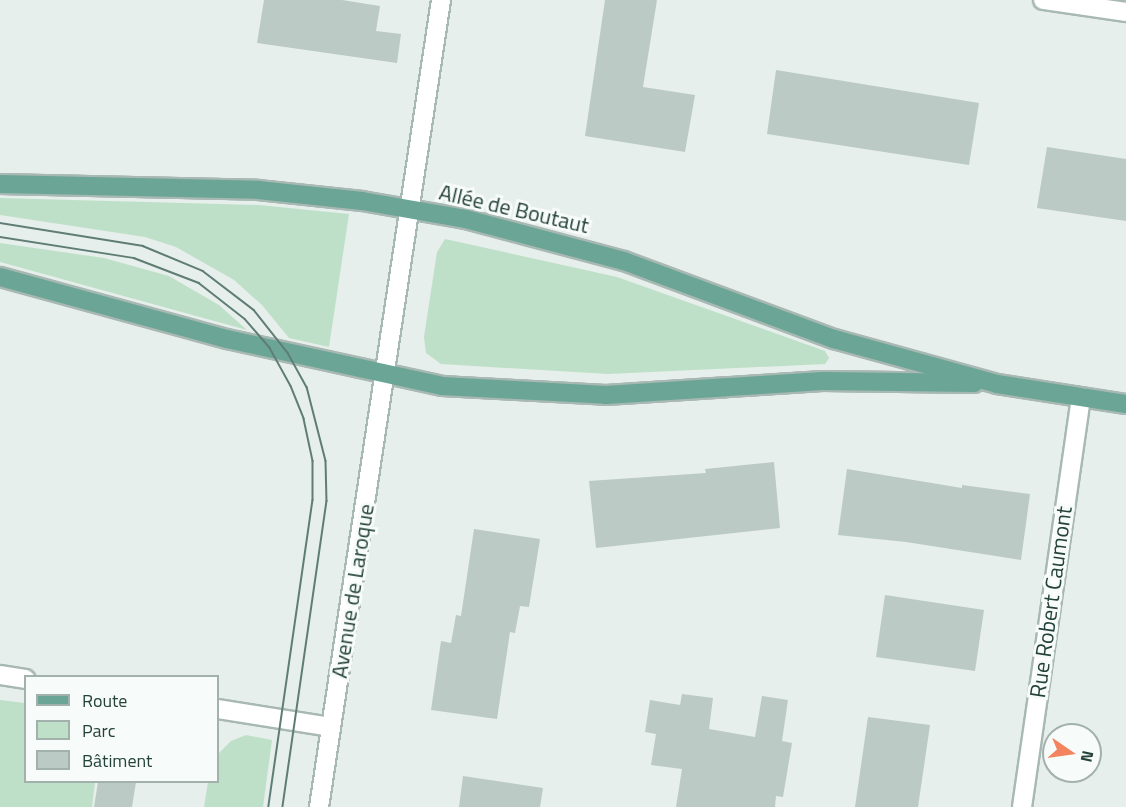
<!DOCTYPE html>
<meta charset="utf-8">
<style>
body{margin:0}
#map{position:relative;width:1126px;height:807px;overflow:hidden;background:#e6efeb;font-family:"Titillium Web",sans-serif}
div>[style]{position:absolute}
.green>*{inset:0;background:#bfe0c8}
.building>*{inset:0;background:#bbcac4}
.roads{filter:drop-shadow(2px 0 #a8b8b2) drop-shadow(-2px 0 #a8b8b2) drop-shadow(0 2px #a8b8b2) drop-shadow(0 -2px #a8b8b2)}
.minor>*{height:18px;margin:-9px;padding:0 9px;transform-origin:9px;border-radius:9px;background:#fff}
.major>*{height:18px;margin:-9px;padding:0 9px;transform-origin:9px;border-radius:9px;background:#6aa596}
.tram>*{height:1.5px;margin:-0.75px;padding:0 0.75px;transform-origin:0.75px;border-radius:0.75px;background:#5f7d75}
span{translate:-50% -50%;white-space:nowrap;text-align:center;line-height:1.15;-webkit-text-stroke:6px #f7fbf9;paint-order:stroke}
.street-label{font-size:22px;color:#24423a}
.legend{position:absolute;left:24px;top:675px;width:195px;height:108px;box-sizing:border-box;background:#f7fbf9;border:2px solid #a3b1ad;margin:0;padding:8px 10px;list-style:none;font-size:18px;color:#24423a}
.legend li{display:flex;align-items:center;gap:12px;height:30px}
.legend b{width:30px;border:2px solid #a3b1ad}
.north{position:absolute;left:1042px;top:723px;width:60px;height:60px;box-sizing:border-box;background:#f7fbf9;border:2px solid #a3b1ad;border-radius:50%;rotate:103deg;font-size:16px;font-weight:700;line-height:24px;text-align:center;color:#24423a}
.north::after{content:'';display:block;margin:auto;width:21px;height:27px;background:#f4845f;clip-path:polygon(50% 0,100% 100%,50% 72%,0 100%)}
</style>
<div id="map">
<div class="green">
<i style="clip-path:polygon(0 198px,259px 205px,349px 214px,329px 347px,289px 338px,262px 305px,234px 280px,176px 247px,145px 237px,0 215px)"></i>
<i style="clip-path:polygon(445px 239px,617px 277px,825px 351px,829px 358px,825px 364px,608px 374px,441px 364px,426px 353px,424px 337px,437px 252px)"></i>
<i style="clip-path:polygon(0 243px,104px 258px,169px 276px,219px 305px,247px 330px,0 262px)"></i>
<i style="clip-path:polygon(0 700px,25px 703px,26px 782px,95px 782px,92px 807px,0 807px)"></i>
<i style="clip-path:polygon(246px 735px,272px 740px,263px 807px,204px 807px,208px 782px,218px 782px,218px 754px,231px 741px)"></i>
</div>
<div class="building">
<i style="clip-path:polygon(264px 0,342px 0,380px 6px,376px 31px,401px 34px,397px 63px,257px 43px)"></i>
<i style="clip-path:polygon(605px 0,657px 0,643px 87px,695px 95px,685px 152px,585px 136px)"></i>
<i style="clip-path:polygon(776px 70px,979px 103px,969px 165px,767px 134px)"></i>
<i style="clip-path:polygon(1047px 147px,1126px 159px,1126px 221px,1037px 208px)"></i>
<i style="clip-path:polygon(774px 462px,780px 528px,596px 548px,589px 481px,706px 473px,705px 469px)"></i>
<i style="clip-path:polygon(847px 469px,962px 488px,962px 485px,1030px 494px,1021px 560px,906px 542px,838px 535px)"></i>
<i style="clip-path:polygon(474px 529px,540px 539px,529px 607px,520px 606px,515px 633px,510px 632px,497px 719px,431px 710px,441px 641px,451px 643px,456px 615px,461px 616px)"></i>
<i style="clip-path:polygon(885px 595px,984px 610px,975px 671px,876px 657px)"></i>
<i style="clip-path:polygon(682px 694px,713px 698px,709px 729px,755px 737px,762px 696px,788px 700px,782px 741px,792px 743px,783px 797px,776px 796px,775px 807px,676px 807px,682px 769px,651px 765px,656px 734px,645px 732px,650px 700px,680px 705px)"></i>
<i style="clip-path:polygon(868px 717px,930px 725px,918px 807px,855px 807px)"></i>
<i style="clip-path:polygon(463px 776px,543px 788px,540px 807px,459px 807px)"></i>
<i style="clip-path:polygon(98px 782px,136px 782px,132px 807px,94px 807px)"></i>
</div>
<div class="roads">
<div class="minor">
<i style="left:1043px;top:0;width:84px;rotate:8.2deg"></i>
<i style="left:0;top:675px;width:26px;rotate:9deg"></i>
<i style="left:218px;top:709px;width:114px;rotate:9.1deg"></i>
<i style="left:319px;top:807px;width:816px;rotate:-81.4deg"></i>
<i style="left:1022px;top:807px;width:414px;rotate:-81.8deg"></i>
</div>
<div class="major">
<i style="left:0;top:184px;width:258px;rotate:1.3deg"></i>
<i style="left:258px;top:190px;width:105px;rotate:6deg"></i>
<i style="left:362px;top:201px;width:106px;rotate:9.8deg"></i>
<i style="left:466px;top:219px;width:163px;rotate:14.9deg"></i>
<i style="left:624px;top:261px;width:224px;rotate:20.4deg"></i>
<i style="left:834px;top:339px;width:169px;rotate:15.4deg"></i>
<i style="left:997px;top:384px;width:131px;rotate:8.8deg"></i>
<i style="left:0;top:277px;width:235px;rotate:15.3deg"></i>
<i style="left:227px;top:339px;width:220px;rotate:12.3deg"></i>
<i style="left:442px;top:386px;width:164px;rotate:3.1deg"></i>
<i style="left:606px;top:395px;width:217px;rotate:-3.7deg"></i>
<i style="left:823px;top:381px;width:151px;rotate:0.8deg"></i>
</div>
</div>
<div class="tram">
<i style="left:0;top:223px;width:145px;rotate:9.1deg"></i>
<i style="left:143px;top:246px;width:65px;rotate:22.6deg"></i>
<i style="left:203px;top:271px;width:64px;rotate:37.4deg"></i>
<i style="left:254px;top:310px;width:55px;rotate:51.7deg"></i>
<i style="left:288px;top:353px;width:39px;rotate:61deg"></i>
<i style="left:307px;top:387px;width:76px;rotate:75.6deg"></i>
<i style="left:326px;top:461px;width:40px;rotate:88.6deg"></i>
<i style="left:327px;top:501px;width:309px;rotate:98.2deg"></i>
<i style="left:0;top:237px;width:136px;rotate:8.9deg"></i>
<i style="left:134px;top:258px;width:70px;rotate:21deg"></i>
<i style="left:199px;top:283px;width:58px;rotate:38deg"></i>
<i style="left:245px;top:319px;width:38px;rotate:49deg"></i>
<i style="left:270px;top:348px;width:43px;rotate:61.1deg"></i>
<i style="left:291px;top:386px;width:35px;rotate:68deg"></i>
<i style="left:304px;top:419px;width:43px;rotate:77.9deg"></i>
<i style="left:313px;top:461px;width:39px;rotate:90deg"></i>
<i style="left:313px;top:500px;width:310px;rotate:98.2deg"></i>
</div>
<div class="street-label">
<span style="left:514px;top:209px;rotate:13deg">Allée de Boutaut</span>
<span style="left:353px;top:591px;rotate:-81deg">Avenue de Laroque</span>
<span style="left:1051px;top:602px;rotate:-82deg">Rue Robert Caumont</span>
</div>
<ul class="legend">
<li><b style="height:8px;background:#6aa596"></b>Route</li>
<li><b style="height:16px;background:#bfe0c8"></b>Parc</li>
<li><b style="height:16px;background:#bbcac4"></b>Bâtiment</li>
</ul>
<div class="north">N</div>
</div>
